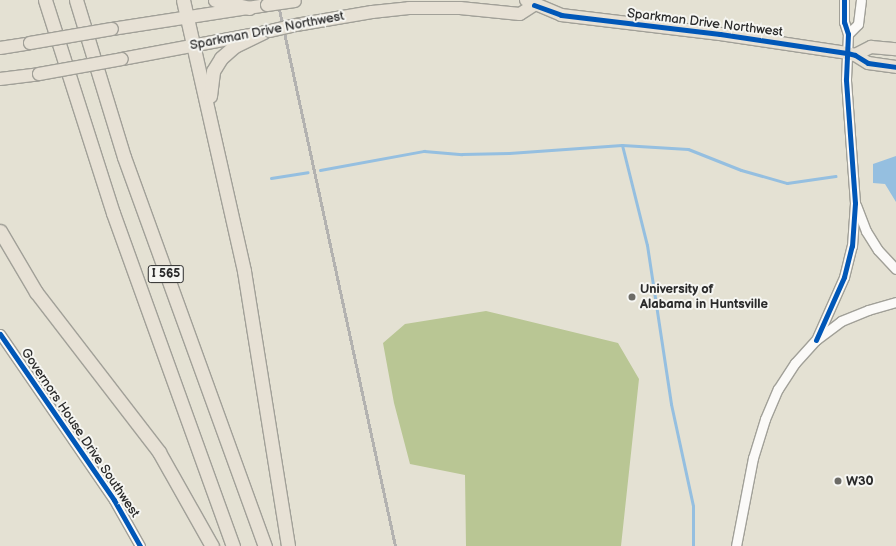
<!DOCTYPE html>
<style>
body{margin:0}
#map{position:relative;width:896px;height:546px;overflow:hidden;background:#e4e1d3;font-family:"Balsamiq Sans",sans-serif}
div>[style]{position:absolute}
.forest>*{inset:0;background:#b9c694}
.water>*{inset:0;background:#95bfe0}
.stream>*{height:3px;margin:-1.5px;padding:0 1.5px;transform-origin:1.5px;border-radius:1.5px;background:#95bfe0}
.roads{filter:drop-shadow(1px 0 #a1a098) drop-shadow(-1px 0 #a1a098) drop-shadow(0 1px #a1a098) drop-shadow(0 -1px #a1a098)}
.minor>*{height:9px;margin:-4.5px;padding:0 4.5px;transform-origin:4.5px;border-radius:4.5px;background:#fbfaf8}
.major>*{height:12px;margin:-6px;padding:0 6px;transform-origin:6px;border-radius:6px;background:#e7e1d5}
.highway>*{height:13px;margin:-6.5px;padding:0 6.5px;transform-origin:6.5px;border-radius:6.5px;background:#e7e1d5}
.rail>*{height:3px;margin:-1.5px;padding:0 1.5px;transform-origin:1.5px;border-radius:1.5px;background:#b3b2b0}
.bridges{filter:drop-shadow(1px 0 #a1a098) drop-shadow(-1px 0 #a1a098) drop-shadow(0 1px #a1a098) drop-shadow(0 -1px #a1a098)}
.major-bridge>*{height:12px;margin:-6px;padding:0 6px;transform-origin:6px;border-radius:6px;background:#e7e1d5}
.cycleway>*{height:5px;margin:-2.5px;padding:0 2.5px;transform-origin:2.5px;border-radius:2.5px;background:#0057b8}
.dots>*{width:11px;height:11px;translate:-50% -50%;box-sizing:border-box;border:2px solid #f6f6f2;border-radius:50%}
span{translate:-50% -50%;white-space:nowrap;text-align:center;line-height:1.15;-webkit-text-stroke:4px #f6f6f2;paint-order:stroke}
.shield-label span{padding:1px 3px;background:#f6f6f2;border:1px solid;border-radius:3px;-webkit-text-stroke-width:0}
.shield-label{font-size:12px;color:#2b2b2b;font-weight:700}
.street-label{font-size:13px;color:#2b2b2b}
.poi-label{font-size:13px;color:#2b2b2b;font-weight:700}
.left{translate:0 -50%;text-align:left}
</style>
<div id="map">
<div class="forest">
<i style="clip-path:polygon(486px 311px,618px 343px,639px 379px,621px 546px,466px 546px,465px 475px,410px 464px,394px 403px,383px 343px,405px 324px)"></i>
</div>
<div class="water">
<i style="clip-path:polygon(896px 156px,896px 202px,885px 184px,873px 183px,873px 164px)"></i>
</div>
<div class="stream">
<i style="left:622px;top:145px;width:103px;rotate:76deg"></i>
<i style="left:647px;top:245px;width:161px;rotate:81.4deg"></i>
<i style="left:671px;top:404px;width:104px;rotate:77.8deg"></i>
<i style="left:693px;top:506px;width:40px;rotate:90deg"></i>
<i style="left:320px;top:170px;width:106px;rotate:-10.4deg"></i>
<i style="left:424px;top:151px;width:38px;rotate:5deg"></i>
<i style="left:462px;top:154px;width:47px;rotate:-1.2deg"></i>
<i style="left:509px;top:153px;width:113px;rotate:-4deg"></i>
<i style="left:622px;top:145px;width:66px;rotate:3.5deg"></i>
<i style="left:688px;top:149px;width:57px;rotate:21.6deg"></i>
<i style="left:741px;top:170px;width:48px;rotate:15.8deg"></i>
<i style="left:787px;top:183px;width:49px;rotate:-8.1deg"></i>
<i style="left:271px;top:178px;width:37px;rotate:-9deg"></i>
</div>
<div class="roads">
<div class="minor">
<i style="left:848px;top:34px;width:14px;rotate:-45deg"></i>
<i style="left:858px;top:24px;width:24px;rotate:-83deg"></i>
<i style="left:856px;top:205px;width:28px;rotate:69deg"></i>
<i style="left:866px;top:231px;width:22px;rotate:58deg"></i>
<i style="left:878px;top:250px;width:26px;rotate:47deg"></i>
<i style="left:0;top:334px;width:201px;rotate:55.5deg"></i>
<i style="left:114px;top:500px;width:53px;rotate:60.5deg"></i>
<i style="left:816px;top:340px;width:69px;rotate:-66deg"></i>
<i style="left:844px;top:277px;width:32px;rotate:-76deg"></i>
<i style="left:852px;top:246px;width:43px;rotate:-86deg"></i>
<i style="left:855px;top:203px;width:124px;rotate:-94.2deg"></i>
<i style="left:846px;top:79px;width:45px;rotate:-87.5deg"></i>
<i style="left:848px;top:34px;width:13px;rotate:-108deg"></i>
<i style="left:844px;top:22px;width:22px;rotate:-90deg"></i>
<i style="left:736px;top:546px;width:90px;rotate:-79.1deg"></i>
<i style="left:753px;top:458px;width:41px;rotate:-72.9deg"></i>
<i style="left:765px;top:419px;width:33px;rotate:-67deg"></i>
<i style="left:778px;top:389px;width:31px;rotate:-57deg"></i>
<i style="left:795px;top:363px;width:31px;rotate:-48deg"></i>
<i style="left:816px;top:340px;width:31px;rotate:-37deg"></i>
<i style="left:841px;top:321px;width:29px;rotate:-22deg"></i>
<i style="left:868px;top:310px;width:29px;rotate:-16deg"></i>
</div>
<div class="major">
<i style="left:526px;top:0;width:38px;rotate:23deg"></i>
<i style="left:561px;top:15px;width:160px;rotate:6.8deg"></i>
<i style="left:720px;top:34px;width:128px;rotate:8.5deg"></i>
<i style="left:847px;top:53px;width:8px;rotate:14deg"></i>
<i style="left:855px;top:55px;width:15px;rotate:32deg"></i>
<i style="left:868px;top:63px;width:28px;rotate:8deg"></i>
<i style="left:296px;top:25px;width:77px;rotate:-9.7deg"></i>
<i style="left:372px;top:12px;width:37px;rotate:-6deg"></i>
<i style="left:409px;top:8px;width:51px"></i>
<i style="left:460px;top:8px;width:60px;rotate:5.7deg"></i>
<i style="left:520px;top:14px;width:17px;rotate:-33deg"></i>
<i style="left:112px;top:29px;width:157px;rotate:-8.8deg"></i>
<i style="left:0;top:48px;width:30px;rotate:-9deg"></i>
<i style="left:855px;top:55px;width:18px;rotate:-27deg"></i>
<i style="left:871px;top:47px;width:25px;rotate:5deg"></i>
<i style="left:122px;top:59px;width:135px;rotate:-10.6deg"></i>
<i style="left:0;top:79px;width:39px;rotate:-7deg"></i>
</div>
<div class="highway">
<i style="left:45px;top:0;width:224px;rotate:72.3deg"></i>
<i style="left:113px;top:213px;width:354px;rotate:70.2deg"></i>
<i style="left:76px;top:0;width:164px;rotate:73deg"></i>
<i style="left:124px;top:157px;width:414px;rotate:70.1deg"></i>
<i style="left:183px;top:0;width:278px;rotate:77.3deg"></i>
<i style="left:244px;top:271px;width:278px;rotate:80.9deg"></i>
<i style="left:215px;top:0;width:35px;rotate:13deg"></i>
<i style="left:210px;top:96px;width:25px;rotate:-83deg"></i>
<i style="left:213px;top:71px;width:15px;rotate:-58deg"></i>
<i style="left:221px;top:58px;width:18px;rotate:-41deg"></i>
<i style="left:235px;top:46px;width:32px;rotate:-26deg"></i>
<i style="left:0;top:231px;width:71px;rotate:59.5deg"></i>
<i style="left:36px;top:292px;width:202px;rotate:52.4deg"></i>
<i style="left:159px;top:452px;width:108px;rotate:60.6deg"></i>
</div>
</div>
<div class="rail">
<i style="left:277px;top:0;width:559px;rotate:77.8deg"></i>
</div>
<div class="bridges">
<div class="major-bridge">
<i style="left:267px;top:5px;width:28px;rotate:-8deg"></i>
<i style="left:270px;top:31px;width:27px;rotate:-13deg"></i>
<i style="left:30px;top:43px;width:83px;rotate:-9.7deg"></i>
<i style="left:39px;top:74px;width:84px;rotate:-10.2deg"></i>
</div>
</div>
<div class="cycleway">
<i style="left:534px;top:5px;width:29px;rotate:20deg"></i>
<i style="left:561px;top:15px;width:160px;rotate:6.8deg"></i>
<i style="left:720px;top:34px;width:128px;rotate:8.5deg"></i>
<i style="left:847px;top:53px;width:8px;rotate:14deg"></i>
<i style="left:855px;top:55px;width:15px;rotate:32deg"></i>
<i style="left:868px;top:63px;width:28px;rotate:8deg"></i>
<i style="left:0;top:334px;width:201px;rotate:55.5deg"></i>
<i style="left:114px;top:500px;width:53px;rotate:60.5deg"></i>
<i style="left:816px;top:340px;width:69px;rotate:-66deg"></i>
<i style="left:844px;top:277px;width:32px;rotate:-76deg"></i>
<i style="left:852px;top:246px;width:43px;rotate:-86deg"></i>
<i style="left:855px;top:203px;width:124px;rotate:-94.2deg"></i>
<i style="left:846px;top:79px;width:45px;rotate:-87.5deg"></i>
<i style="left:848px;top:34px;width:13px;rotate:-108deg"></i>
<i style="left:844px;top:22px;width:22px;rotate:-90deg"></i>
</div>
<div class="dots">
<i style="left:632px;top:297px;background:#6c6b66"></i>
<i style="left:838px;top:481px;background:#6c6b66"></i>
</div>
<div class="shield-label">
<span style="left:166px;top:274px">I 565</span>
</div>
<div class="street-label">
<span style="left:705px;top:23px;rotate:7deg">Sparkman Drive Northwest</span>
<span style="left:267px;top:31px;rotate:-11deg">Sparkman Drive Northwest</span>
<span style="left:80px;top:433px;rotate:56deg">Governors House Drive Southwest</span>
</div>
<div class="poi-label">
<span class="left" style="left:640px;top:297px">University of<br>Alabama in Huntsville</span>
<span class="left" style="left:846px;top:481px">W30</span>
</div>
</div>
